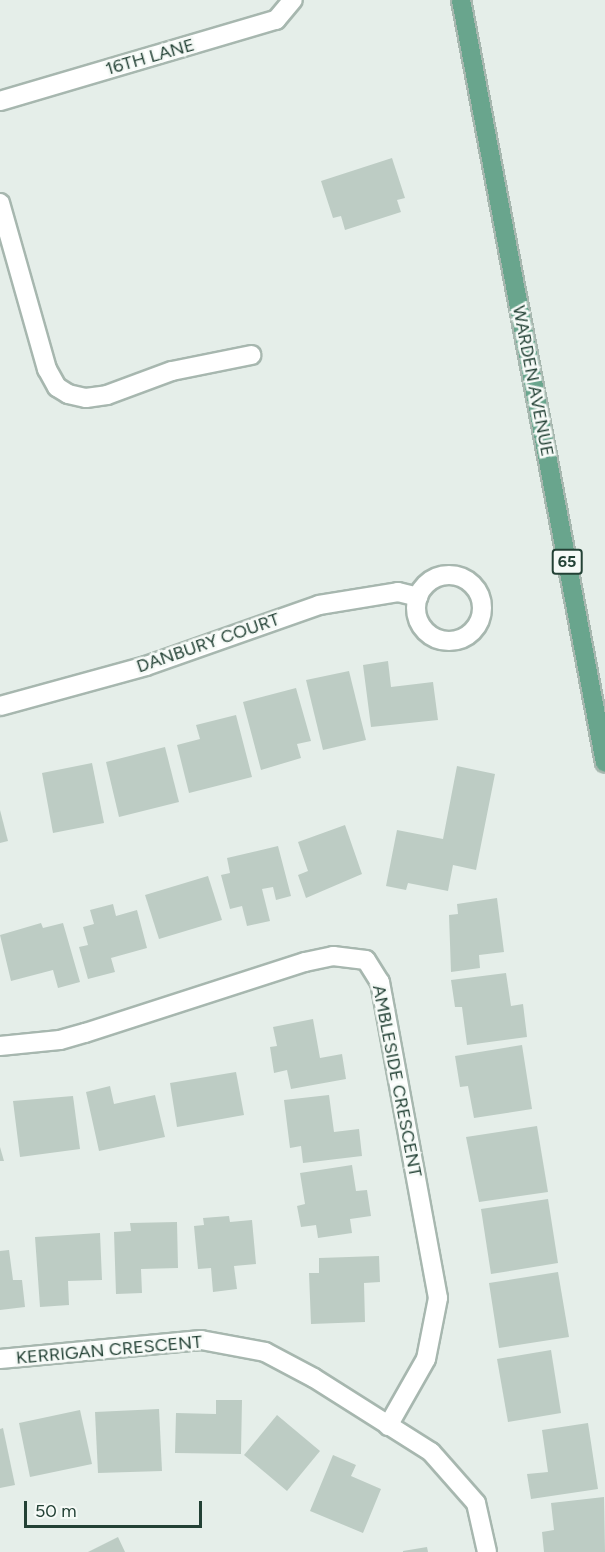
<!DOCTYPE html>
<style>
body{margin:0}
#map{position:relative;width:605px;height:1552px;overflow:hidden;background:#e5eee9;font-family:Figtree,sans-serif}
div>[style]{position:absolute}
.building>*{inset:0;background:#bdccc4}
.roads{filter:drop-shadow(2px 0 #a7b7af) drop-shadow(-2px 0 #a7b7af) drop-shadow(0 2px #a7b7af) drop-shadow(0 -2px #a7b7af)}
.minor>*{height:18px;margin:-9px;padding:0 9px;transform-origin:9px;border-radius:9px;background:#fff}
.minor>.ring{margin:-9px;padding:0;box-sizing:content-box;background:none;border:18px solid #fff;border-radius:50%}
.major>*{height:18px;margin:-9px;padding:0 9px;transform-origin:9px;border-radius:9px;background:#69a58d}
span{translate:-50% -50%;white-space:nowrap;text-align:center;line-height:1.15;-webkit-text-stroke:5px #f6faf7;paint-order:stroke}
.shield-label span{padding:2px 4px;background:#f6faf7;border:2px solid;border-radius:4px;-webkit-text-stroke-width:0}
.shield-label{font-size:16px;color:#234135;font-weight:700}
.street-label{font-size:18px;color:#234135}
.scale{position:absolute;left:24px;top:1501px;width:178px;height:27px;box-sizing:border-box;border:3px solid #234135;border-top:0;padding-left:8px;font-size:18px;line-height:21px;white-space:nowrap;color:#234135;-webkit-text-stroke:4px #f6faf7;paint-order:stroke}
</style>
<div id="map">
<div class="building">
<i style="clip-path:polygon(392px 158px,405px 198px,397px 200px,401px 212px,345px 230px,341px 216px,333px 218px,321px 181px)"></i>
<i style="clip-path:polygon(388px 661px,391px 687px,433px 682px,438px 720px,371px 727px,363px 665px)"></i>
<i style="clip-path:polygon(349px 671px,366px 740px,323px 750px,306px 680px)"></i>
<i style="clip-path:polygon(296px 688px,311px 741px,297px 744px,301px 758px,261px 770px,243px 702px)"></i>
<i style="clip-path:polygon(236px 715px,252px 777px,189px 793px,177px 745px,200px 739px,196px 725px)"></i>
<i style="clip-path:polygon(165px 747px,179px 802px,119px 817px,106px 762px)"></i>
<i style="clip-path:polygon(92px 763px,104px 823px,53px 833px,42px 773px)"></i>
<i style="clip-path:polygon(457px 766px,495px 774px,476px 870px,453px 865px,448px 891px,408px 883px,406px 890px,386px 886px,397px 830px,443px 839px)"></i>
<i style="clip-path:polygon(0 810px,8px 841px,0 843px)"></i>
<i style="clip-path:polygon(345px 825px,362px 874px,306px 898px,298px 875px,308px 871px,298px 842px)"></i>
<i style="clip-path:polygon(278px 846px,291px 896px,276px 900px,273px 887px,262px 889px,270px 921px,247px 926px,242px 906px,230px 909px,221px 875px,230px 873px,227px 858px)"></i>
<i style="clip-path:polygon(208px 876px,222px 920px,159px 939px,145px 895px)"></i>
<i style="clip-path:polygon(497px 898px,504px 952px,479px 955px,480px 968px,451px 972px,449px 915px,458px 914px,457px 904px)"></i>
<i style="clip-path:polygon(113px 904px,116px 916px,137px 910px,147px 948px,111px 958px,115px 972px,88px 979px,79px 947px,88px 945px,83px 927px,94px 924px,90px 910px)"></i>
<i style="clip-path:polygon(41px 923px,43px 928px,63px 923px,80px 982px,58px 988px,53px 970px,11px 981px,0 935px)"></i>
<i style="clip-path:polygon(506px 973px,511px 1006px,523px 1004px,527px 1037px,467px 1045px,462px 1007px,455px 1007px,451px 980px)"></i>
<i style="clip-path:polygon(313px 1019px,320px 1058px,342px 1054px,346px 1079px,291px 1089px,287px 1070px,274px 1073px,270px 1047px,277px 1046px,273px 1027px)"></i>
<i style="clip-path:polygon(522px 1045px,532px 1109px,474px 1118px,468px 1086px,460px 1087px,455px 1056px)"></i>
<i style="clip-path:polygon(236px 1072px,244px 1115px,177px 1127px,170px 1083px)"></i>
<i style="clip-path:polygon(110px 1086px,114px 1104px,155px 1095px,165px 1137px,99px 1151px,86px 1092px)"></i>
<i style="clip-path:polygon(329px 1095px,334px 1132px,359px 1129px,362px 1156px,303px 1163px,301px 1146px,290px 1148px,284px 1100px)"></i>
<i style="clip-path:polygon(73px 1096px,80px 1149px,20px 1157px,13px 1101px)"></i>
<i style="clip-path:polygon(537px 1126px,548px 1192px,479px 1202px,466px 1137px)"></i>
<i style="clip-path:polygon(0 1147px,4px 1161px,0 1161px)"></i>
<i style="clip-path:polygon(352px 1165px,356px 1191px,367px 1190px,371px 1216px,350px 1219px,352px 1233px,318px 1238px,316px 1225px,301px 1227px,297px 1206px,305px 1204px,300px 1173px)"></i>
<i style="clip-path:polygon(548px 1199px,558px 1263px,491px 1274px,481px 1209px)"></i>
<i style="clip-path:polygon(229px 1216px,230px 1222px,252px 1220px,256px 1264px,234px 1266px,237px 1289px,213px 1292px,211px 1268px,198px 1269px,194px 1226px,204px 1225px,203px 1218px)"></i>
<i style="clip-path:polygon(177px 1222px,178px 1268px,141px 1269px,142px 1293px,116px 1294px,114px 1232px,131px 1231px,130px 1223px)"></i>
<i style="clip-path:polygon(100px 1233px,102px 1280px,68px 1281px,69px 1305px,40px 1307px,35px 1237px)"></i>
<i style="clip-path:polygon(9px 1250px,13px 1280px,22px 1280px,25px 1307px,0 1310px,0 1251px)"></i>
<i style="clip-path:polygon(379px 1256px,380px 1282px,364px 1283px,365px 1322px,311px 1324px,309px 1273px,319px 1273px,319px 1258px)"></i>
<i style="clip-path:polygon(558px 1272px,569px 1337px,499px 1348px,489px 1283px)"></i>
<i style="clip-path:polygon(551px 1350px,561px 1413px,508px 1422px,497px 1359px)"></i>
<i style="clip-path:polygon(216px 1400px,242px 1400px,241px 1454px,175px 1453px,176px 1413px,216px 1414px)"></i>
<i style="clip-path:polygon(159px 1409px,162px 1471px,98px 1473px,95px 1412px)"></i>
<i style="clip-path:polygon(80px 1410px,92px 1464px,30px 1477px,19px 1423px)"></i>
<i style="clip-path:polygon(277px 1415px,320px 1451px,287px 1491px,244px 1455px)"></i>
<i style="clip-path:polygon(588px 1423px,598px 1489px,531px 1499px,527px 1474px,548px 1472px,542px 1430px)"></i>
<i style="clip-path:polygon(3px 1428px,15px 1485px,0 1488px,0 1429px)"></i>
<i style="clip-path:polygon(333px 1455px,356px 1465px,351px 1476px,381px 1489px,363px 1533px,310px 1511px)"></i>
<i style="clip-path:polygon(604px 1497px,605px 1552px,544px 1552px,542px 1532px,554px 1530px,551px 1503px)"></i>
<i style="clip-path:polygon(118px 1537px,125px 1552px,88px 1552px)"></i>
<i style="clip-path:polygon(427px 1547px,428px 1552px,403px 1552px,403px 1551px)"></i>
</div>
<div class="roads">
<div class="minor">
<i style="left:0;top:101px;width:288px;rotate:-16.4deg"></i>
<i style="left:276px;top:20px;width:26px;rotate:-50deg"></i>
<i style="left:0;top:203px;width:173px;rotate:74.2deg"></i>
<i style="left:47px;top:369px;width:21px;rotate:61deg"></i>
<i style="left:57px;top:387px;width:13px;rotate:32deg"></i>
<i style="left:68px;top:394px;width:18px;rotate:13deg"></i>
<i style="left:86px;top:398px;width:21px;rotate:-8deg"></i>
<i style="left:107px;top:395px;width:69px;rotate:-20.3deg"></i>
<i style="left:172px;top:371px;width:81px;rotate:-11.4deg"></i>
<i class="ring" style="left:416px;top:575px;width:48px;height:48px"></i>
<i style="left:0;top:706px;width:151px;rotate:-15.3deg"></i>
<i style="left:146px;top:666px;width:183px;rotate:-19.4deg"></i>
<i style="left:319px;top:605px;width:80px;rotate:-9.3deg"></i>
<i style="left:398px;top:592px;width:21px;rotate:14deg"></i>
<i style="left:0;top:1046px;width:60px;rotate:-5.7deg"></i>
<i style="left:60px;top:1040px;width:26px;rotate:-16deg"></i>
<i style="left:85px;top:1033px;width:231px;rotate:-17.9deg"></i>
<i style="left:305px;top:962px;width:29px;rotate:-12deg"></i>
<i style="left:333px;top:956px;width:33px;rotate:7deg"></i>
<i style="left:366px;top:960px;width:26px;rotate:58deg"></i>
<i style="left:380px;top:982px;width:321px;rotate:79.6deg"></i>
<i style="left:438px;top:1298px;width:62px;rotate:101.1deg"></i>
<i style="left:426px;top:1359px;width:77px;rotate:119.6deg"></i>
<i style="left:0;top:1359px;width:202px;rotate:-5.4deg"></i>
<i style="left:201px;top:1340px;width:65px;rotate:10.6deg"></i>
<i style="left:265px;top:1352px;width:55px;rotate:28deg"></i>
<i style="left:314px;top:1378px;width:138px;rotate:32.3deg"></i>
<i style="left:431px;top:1452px;width:68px;rotate:48.6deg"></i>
<i style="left:476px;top:1503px;width:50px;rotate:77.3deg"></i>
</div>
<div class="major">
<i style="left:461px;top:0;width:776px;rotate:79.31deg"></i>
</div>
</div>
<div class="shield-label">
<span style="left:567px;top:562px">65</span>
</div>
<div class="street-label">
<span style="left:150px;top:57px;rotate:-16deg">16TH LANE</span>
<span style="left:533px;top:381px;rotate:79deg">WARDEN AVENUE</span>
<span style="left:208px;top:643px;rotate:-19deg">DANBURY COURT</span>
<span style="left:397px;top:1081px;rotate:79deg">AMBLESIDE CRESCENT</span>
<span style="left:109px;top:1350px;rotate:-5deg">KERRIGAN CRESCENT</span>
</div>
<div class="scale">50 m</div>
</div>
